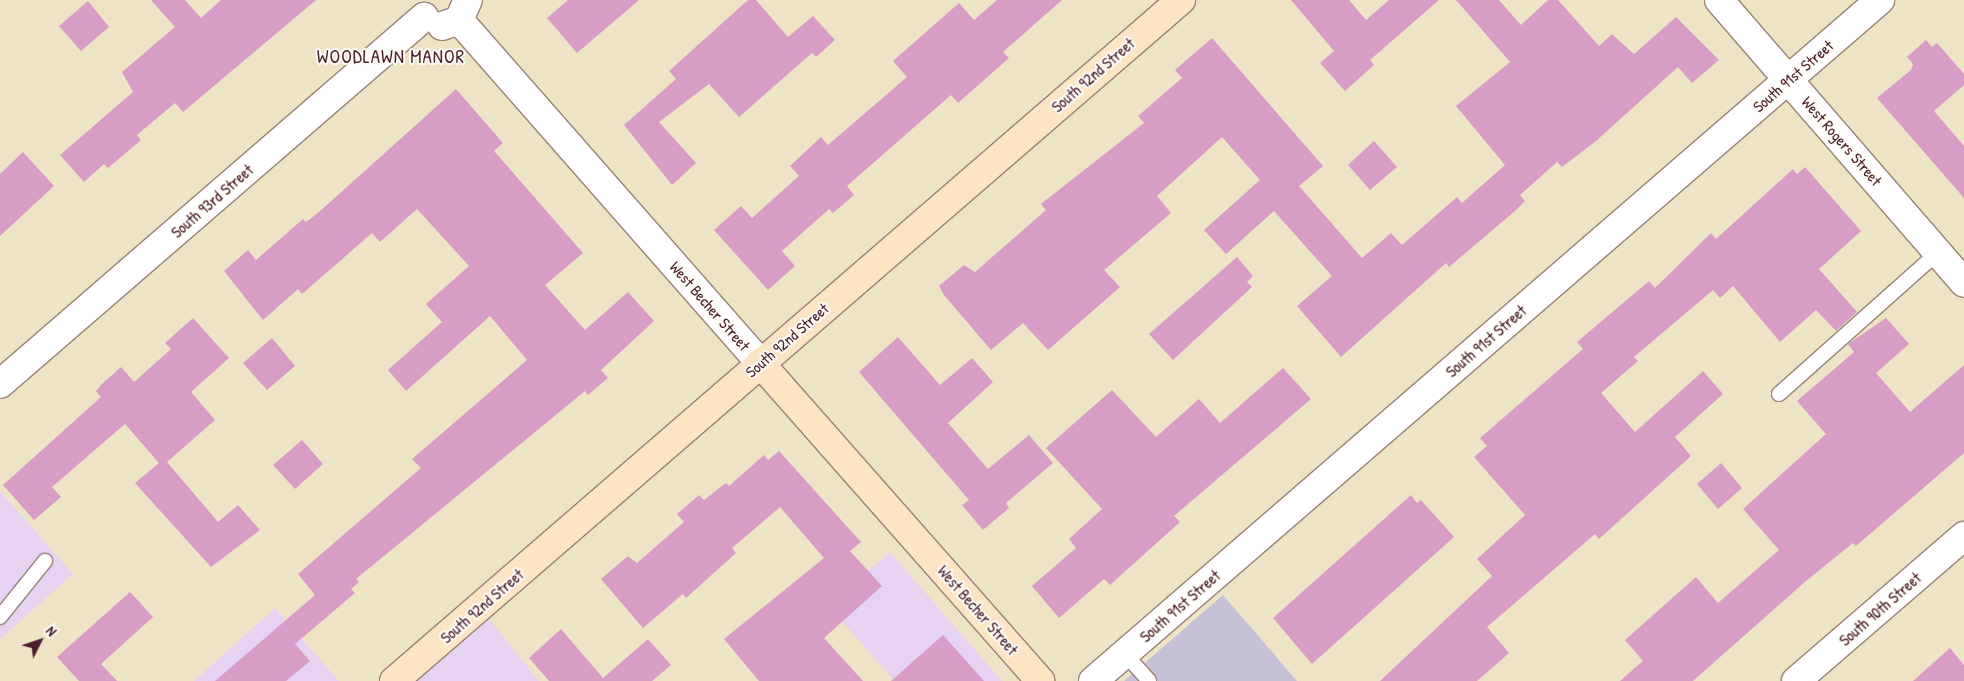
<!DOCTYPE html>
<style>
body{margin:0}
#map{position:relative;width:1964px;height:681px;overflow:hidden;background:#ede4c5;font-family:"Patrick Hand",sans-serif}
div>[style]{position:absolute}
.built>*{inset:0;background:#e5d3f1}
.industrial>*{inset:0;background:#c7c0d9}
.building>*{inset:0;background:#d79dc7}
.roads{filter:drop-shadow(1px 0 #9c8278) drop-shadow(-1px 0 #9c8278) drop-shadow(0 1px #9c8278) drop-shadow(0 -1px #9c8278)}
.lane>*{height:14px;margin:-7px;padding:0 7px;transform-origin:7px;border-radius:7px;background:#fff}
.street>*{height:28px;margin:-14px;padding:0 14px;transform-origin:14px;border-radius:14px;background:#fff}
.secondary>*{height:28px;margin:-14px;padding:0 14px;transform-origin:14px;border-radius:14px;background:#fce5c4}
span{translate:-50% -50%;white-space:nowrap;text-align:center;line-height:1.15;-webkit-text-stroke:4px #fdfcf7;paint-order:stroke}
.street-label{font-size:16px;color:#4a1f2b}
.quarter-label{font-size:19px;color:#4a1f2b;letter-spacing:1px}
.north{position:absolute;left:15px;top:616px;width:50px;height:50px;-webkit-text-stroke:4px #fdfcf7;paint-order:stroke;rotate:49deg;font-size:14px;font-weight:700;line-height:20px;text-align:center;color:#4a1f2b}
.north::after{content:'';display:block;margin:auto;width:18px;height:22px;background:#4a1f2b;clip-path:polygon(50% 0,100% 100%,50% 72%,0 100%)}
</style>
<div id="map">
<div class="built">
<i style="clip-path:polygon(0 491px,73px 574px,0 639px)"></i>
<i style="clip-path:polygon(890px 552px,1002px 681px,895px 681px,828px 606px)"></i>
<i style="clip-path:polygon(275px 608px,339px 681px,194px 681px)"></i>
<i style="clip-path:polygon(480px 608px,539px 681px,394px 681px)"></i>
</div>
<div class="industrial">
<i style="clip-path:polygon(1223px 595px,1297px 681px,1124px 681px)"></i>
</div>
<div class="building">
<i style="clip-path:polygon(151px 0,185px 0,201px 18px,221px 0,316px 0,183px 112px,175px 103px,137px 135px,141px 140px,108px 168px,104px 164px,84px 182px,60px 155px,133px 92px,122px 72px,175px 27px)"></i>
<i style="clip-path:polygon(568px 0,639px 0,577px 53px,547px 18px)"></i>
<i style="clip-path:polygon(748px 0,756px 0,788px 37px,813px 16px,835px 40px,816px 57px,812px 53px,739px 117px,709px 84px,659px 122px,696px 163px,672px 185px,624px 125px,676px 79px,669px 71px)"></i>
<i style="clip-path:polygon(997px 0,1062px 0,1003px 52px,1009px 58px,958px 103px,951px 95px,847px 186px,854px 195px,833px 213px,829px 209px,782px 251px,795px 266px,768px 290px,714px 230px,741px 206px,752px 218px,799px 176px,790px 166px,821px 137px,828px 145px,907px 77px,893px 61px,959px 3px,974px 20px)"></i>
<i style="clip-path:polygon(1291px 0,1349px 0,1366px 20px,1389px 0,1439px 0,1370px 60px,1374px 65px,1345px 91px,1320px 63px,1334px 51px)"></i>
<i style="clip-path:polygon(1456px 0,1499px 0,1521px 25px,1548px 0,1558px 0,1599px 46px,1612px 34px,1634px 54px,1676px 17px,1719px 60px,1692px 83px,1678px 67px,1596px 141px,1562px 167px,1557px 162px,1520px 195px,1525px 201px,1515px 211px,1449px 267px,1446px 263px,1341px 357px,1297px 306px,1332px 276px,1274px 211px,1226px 254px,1204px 230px,1260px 180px,1222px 137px,1157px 196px,1171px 213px,1104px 270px,1120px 287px,1048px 350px,1023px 323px,991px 350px,944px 295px,939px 286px,964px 265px,975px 272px,1046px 210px,1041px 204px,1144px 123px,1138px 116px,1182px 78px,1175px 70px,1212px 38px,1323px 166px,1299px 186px,1362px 258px,1391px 233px,1402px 245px,1457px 197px,1462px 203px,1505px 165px,1456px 106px,1510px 62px)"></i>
<i style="clip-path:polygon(88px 1px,109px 27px,81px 51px,59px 26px)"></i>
<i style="clip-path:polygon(1926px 40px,1932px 47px,1937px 43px,1964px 74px,1964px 85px,1934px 111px,1964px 146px,1964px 198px,1877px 98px,1911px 70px,1913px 64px,1907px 57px)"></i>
<i style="clip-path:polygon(456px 89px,503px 143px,494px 151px,583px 253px,545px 285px,585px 330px,628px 292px,654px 321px,601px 370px,608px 378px,588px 395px,585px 391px,356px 579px,359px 582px,351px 589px,355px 593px,295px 644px,310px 661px,286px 681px,215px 681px,315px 595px,298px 574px,421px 468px,412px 459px,527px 360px,490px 316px,406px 391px,388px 370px,442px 322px,426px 304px,469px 266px,417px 209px,380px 242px,372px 233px,302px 294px,298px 289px,263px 320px,224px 271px,248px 250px,256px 260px,303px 219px,306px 222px,319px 212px)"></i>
<i style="clip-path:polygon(1374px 141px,1397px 167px,1370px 190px,1348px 165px)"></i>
<i style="clip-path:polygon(23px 152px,54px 186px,0 236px,0 174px)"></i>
<i style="clip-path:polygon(1805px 167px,1861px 231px,1819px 269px,1857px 312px,1836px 331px,1816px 310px,1780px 342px,1733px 286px,1720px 298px,1713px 290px,1634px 357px,1638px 361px,1601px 393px,1635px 432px,1703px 371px,1723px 394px,1675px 437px,1691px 456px,1599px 539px,1595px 534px,1487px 627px,1509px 653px,1477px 681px,1380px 681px,1492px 576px,1477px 559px,1525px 515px,1474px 457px,1487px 446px,1480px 438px,1583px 349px,1577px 342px,1649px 281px,1655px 288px,1711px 233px,1716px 239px,1793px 169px,1797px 174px)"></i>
<i style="clip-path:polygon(1237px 257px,1253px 276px,1247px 282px,1252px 287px,1173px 360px,1149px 334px)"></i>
<i style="clip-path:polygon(193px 318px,229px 358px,191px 392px,215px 420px,167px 462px,218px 522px,238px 505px,260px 530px,211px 567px,135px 483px,159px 463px,125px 424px,52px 487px,61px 497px,34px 520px,3px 485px,101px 397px,96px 391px,102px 384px,121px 367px,134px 382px,171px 349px,165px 343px)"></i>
<i style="clip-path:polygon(1886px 318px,1909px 344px,1876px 373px,1910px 412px,1964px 365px,1964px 453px,1856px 546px,1853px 543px,1806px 581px,1693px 681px,1620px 681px,1643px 661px,1625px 640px,1696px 577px,1718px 603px,1779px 550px,1743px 509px,1826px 434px,1797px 401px,1854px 352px,1848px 344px)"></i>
<i style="clip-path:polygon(898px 337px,940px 385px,972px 358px,993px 382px,948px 423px,988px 469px,1029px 435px,1053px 463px,1006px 503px,1009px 508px,983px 530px,962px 505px,969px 500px,859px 372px)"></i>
<i style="clip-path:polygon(272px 338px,295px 366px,267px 390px,243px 363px)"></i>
<i style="clip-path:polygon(1283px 368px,1311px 399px,1174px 516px,1180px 522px,1110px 585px,1104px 579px,1059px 618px,1032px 586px,1076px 548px,1069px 539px,1102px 509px,1046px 448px,1112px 390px,1156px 437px,1199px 399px,1220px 423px)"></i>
<i style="clip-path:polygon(302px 440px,323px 464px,295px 489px,273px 465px)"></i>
<i style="clip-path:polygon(779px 451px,861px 542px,850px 551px,882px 586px,824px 638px,863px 681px,759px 681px,724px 639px,824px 558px,780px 507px,732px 548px,736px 553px,686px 598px,683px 594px,643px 628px,601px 579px,628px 556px,637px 563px,684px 522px,677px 514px,699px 495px,704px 500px,726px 483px,729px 486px,764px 455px,768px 460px)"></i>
<i style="clip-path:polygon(1721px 463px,1742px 488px,1718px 509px,1697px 484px)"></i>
<i style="clip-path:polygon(1411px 495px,1417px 503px,1421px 500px,1454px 537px,1312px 664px,1273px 618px)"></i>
<i style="clip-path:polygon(130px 592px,153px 617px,101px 664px,117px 681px,79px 681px,57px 657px)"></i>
<i style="clip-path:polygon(561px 629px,603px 678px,648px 639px,671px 665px,652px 681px,549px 681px,529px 658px)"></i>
<i style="clip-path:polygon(943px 635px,984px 681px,891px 681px)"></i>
<i style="clip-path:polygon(1950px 648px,1964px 665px,1964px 681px,1913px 681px)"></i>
</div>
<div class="roads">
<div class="lane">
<i style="left:1779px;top:394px;width:212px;rotate:-41.7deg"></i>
<i style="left:0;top:617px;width:72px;rotate:-51.2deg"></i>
<i style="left:1125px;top:654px;width:36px;rotate:48deg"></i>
</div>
<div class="street">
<i style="left:1719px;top:0;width:374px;rotate:49.1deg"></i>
<i style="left:459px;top:20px;width:456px;rotate:48.7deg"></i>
<i style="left:442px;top:26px;width:18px;rotate:-19deg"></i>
<i style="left:459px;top:20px;width:22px;rotate:-66deg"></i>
<i style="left:0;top:384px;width:561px;rotate:-40.88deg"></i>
<i style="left:1093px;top:681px;width:1041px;rotate:-40.87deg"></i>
<i style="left:1796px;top:681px;width:222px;rotate:-40.8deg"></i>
</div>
<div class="secondary">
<i style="left:760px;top:363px;width:424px;rotate:48.6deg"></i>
<i style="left:394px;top:681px;width:1041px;rotate:-40.87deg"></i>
</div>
</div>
<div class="street-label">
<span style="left:1093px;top:75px;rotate:-41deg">South 92nd Street</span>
<span style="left:1793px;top:76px;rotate:-41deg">South 91st Street</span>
<span style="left:1842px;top:141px;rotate:49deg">West Rogers Street</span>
<span style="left:212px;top:201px;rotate:-41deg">South 93rd Street</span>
<span style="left:710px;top:306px;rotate:49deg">West Becher Street</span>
<span style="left:787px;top:340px;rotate:-41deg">South 92nd Street</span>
<span style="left:1486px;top:341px;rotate:-41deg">South 91st Street</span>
<span style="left:482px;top:606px;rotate:-41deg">South 92nd Street</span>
<span style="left:1180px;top:606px;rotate:-41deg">South 91st Street</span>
<span style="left:1880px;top:609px;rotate:-41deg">South 90th Street</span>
<span style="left:978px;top:610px;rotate:49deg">West Becher Street</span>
</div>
<div class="quarter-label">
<span style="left:391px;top:57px">WOODLAWN MANOR</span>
</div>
<div class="north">N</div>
</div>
